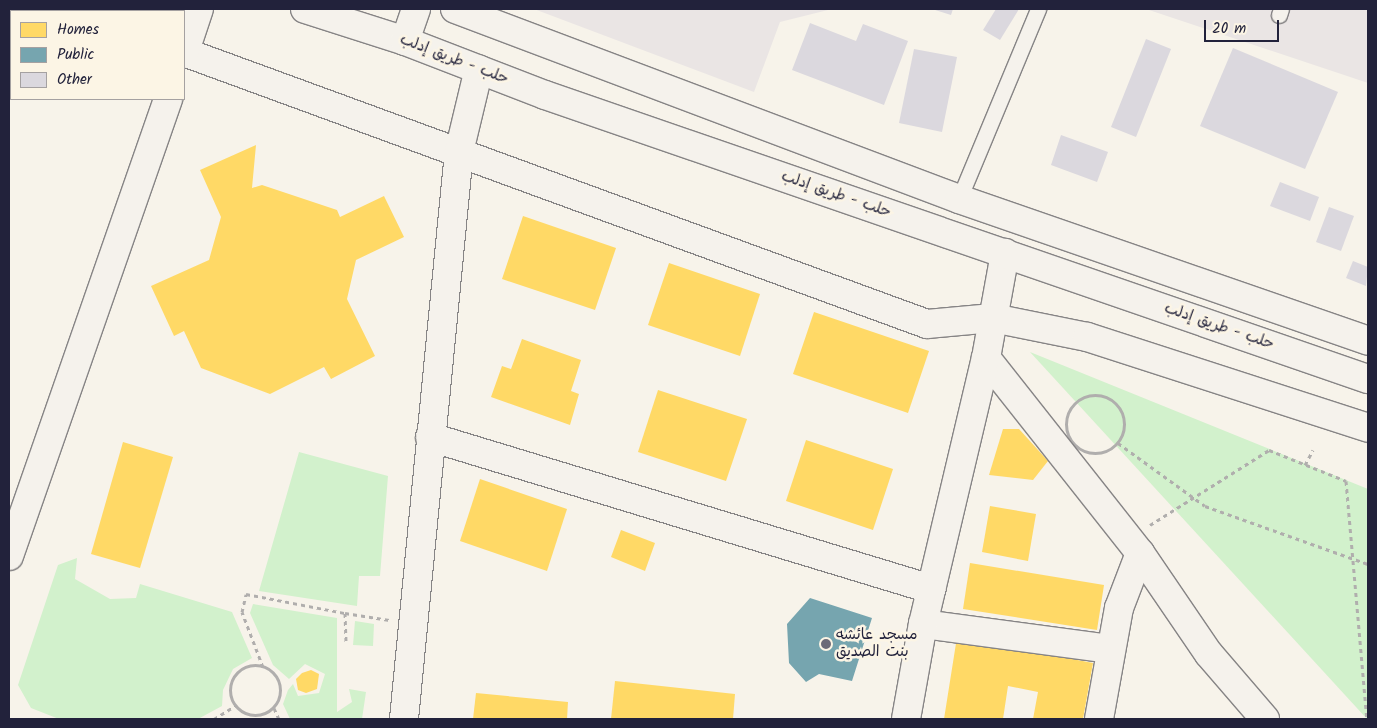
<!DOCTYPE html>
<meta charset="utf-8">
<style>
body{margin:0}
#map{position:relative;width:1377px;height:728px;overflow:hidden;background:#f7f3ea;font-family:Kalam,"Playpen Sans Arabic",sans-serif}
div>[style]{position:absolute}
.built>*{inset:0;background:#eae5e4}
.green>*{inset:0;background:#d2f1cc}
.homes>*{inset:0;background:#ffd966}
.public>*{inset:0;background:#76a5af}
.building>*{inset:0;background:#dbd8de}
.path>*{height:3px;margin-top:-1.5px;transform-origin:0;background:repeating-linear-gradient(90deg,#b0aead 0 4px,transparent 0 8px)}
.path>.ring{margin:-1.5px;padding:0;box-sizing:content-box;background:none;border:3px solid #b0aead;border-radius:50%}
.roads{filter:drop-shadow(1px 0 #868485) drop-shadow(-1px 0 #868485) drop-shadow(0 1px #868485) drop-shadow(0 -1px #868485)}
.lane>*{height:15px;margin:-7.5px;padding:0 7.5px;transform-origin:7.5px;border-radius:7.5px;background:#f5f2ec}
.street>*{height:28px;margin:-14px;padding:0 14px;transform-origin:14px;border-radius:14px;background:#f5f2ec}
.primary>*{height:28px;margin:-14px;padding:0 14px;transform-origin:14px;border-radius:14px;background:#f5f2ec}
.dots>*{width:14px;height:14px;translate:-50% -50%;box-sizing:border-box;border:2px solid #fcf5e5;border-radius:50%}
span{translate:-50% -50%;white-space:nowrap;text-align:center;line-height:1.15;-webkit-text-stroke:5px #fcf5e5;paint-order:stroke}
.street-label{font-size:15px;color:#22223b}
.poi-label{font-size:15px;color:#22223b}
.left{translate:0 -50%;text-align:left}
.frame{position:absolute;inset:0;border:10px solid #22223b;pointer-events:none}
.legend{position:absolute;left:10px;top:10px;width:175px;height:90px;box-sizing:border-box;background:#fcf5e5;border:1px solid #a5a1a1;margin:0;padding:6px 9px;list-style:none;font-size:15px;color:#22223b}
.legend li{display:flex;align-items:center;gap:10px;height:25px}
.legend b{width:25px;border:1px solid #a5a1a1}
.scale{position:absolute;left:1204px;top:20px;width:75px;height:22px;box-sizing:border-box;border:2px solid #22223b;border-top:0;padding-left:6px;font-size:15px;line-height:18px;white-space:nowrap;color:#22223b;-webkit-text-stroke:4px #fcf5e5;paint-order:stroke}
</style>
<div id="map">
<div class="built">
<i style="clip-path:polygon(534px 9px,832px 9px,780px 22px,754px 92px)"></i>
<i style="clip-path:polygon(1146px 9px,1368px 9px,1368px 83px)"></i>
</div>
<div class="green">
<i style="clip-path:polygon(1030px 352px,1368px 489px,1368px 719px,1367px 719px)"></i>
<i style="clip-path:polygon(299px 452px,388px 476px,380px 576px,359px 576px,357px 606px,259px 591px)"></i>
<i style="clip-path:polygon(77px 558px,75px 579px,110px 599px,136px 598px,140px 584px,232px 612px,252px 658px,233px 669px,223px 690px,222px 706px,198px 719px,59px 719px,31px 708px,18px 685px,58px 565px)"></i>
<i style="clip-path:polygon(253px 604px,337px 618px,337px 712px,352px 702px,349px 689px,366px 692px,362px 719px,290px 719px,283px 704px,288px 690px,293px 684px,298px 696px,319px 693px,325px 674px,305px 664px,289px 679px,273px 665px,250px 613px)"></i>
<i style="clip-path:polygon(355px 621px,374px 624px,373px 646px,353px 645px)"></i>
</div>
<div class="homes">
<i style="clip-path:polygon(256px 145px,252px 188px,262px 185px,337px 210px,340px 217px,384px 196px,404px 237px,356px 260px,347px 299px,375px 356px,331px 379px,324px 367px,270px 394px,201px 368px,184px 331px,174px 336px,151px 286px,209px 260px,221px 217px,200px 170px)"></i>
<i style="clip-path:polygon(523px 216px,616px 248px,595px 310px,502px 279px)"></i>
<i style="clip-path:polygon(669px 263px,760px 294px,740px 356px,648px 325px)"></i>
<i style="clip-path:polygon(814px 312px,929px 351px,908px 413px,793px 374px)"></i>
<i style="clip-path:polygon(522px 339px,581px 360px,571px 391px,579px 394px,570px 425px,491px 397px,502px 366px,511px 369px)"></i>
<i style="clip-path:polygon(658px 390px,747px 419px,726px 481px,638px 452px)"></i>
<i style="clip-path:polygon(1003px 429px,1019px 429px,1048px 461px,1033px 480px,989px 475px)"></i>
<i style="clip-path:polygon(806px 440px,893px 469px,873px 530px,786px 501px)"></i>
<i style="clip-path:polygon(123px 442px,173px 457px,140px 568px,91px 554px)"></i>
<i style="clip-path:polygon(480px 479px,567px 509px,547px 571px,460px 541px)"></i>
<i style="clip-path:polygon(990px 506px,1036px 514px,1028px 561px,982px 552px)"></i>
<i style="clip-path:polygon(621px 530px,655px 543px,645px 571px,611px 557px)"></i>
<i style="clip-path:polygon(970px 563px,1104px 585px,1097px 630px,963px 609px)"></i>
<i style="clip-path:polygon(957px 637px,1093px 663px,1083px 719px,1033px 719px,1038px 692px,1008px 686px,1003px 719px,944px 719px)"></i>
<i style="clip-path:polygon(311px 670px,319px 674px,317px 689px,306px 693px,298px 690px,296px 679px,302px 673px)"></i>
<i style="clip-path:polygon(615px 681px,735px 694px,733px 719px,611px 719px)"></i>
<i style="clip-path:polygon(476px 693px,568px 702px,567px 719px,473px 719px)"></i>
</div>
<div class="public">
<i style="clip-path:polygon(810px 598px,872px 618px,852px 681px,819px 674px,806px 682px,789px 663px,787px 624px)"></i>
</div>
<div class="building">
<i style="clip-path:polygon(932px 9px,953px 9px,951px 15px)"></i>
<i style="clip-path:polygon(996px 9px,1019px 9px,1000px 40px,983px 30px)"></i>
<i style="clip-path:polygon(810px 23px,856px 41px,863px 24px,908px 41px,884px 105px,792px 70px)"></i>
<i style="clip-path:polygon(1146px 39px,1171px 49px,1136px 137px,1111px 127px)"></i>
<i style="clip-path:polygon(1233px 48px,1338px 92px,1305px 169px,1200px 126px)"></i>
<i style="clip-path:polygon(914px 49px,957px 57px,942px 132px,899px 123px)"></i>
<i style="clip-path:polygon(1061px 135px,1108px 152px,1097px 182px,1051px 165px)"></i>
<i style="clip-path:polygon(1280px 182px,1319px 197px,1310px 221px,1270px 206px)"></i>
<i style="clip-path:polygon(1329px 207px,1354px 216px,1341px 251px,1316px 242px)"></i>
<i style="clip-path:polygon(1353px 261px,1368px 267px,1366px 286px,1346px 278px)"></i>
</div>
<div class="path">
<i class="ring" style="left:1066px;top:395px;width:55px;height:55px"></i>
<i style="left:1118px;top:443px;width:107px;rotate:35.9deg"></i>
<i style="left:1205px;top:506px;width:173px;rotate:19.6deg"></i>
<i style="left:1305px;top:465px;width:17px;rotate:-62deg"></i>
<i style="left:1150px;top:525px;width:141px;rotate:-32.2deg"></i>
<i style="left:1269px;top:450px;width:83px;rotate:21.9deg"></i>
<i style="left:1346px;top:481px;width:239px;rotate:85deg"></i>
<i style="left:345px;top:613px;width:45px;rotate:9deg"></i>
<i class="ring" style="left:230px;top:665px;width:47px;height:47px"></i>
<i style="left:263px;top:667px;width:59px;rotate:-110.9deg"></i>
<i style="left:242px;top:612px;width:18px;rotate:-77deg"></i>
<i style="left:246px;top:594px;width:101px;rotate:10.9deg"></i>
<i style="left:345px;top:613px;width:31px;rotate:88deg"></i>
<i style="left:274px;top:708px;width:12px;rotate:66deg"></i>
<i style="left:214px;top:719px;width:25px;rotate:-32deg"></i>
</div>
<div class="roads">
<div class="lane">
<i style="left:1279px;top:15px;width:6px;rotate:-72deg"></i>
<i style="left:959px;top:199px;width:206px;rotate:-67.4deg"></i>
</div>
<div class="street">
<i style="left:184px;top:52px;width:791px;rotate:20.11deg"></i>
<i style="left:927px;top:324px;width:66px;rotate:-5.2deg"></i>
<i style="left:993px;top:318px;width:96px;rotate:11.4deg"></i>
<i style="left:1087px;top:337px;width:295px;rotate:17.9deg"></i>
<i style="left:184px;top:54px;width:47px;rotate:-71.6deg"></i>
<i style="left:986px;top:358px;width:248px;rotate:51.7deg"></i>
<i style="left:1140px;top:553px;width:122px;rotate:55.7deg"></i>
<i style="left:1209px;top:654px;width:86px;rotate:49.3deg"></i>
<i style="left:430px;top:437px;width:524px;rotate:16.88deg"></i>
<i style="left:9px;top:556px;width:484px;rotate:-70.8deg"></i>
<i style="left:923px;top:624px;width:189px;rotate:7.6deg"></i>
<i style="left:404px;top:719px;width:570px;rotate:-84.46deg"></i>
<i style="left:459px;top:152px;width:85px;rotate:-76.5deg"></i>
<i style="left:906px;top:719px;width:97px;rotate:-79.9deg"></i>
<i style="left:923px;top:624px;width:273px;rotate:-76.7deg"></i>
<i style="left:986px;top:358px;width:107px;rotate:-79.7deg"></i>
<i style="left:1099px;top:719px;width:113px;rotate:-79.8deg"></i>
<i style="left:1119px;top:608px;width:59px;rotate:-69.1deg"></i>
</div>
<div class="primary">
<i style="left:305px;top:9px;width:105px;rotate:17.7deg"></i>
<i style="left:405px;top:41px;width:150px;rotate:21.1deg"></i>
<i style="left:545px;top:95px;width:871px;rotate:19.04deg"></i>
<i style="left:455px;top:9px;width:539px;rotate:20.66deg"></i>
<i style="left:959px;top:199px;width:433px;rotate:19.1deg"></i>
<i style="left:405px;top:41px;width:34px;rotate:-71deg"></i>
</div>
</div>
<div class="dots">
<i style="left:826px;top:644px;background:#6d6b78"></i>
</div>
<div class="street-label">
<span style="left:454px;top:60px;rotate:21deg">حلب - طريق إدلب</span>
<span style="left:836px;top:195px;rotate:19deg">حلب - طريق إدلب</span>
<span style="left:1219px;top:327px;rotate:19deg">حلب - طريق إدلب</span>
</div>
<div class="poi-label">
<span class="left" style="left:836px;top:644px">مسجد عائشه<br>بنت الصديق</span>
</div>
<div class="frame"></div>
<ul class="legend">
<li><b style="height:14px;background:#ffd966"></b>Homes</li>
<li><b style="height:14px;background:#76a5af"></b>Public</li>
<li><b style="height:14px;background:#dbd8de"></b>Other</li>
</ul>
<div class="scale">20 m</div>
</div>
